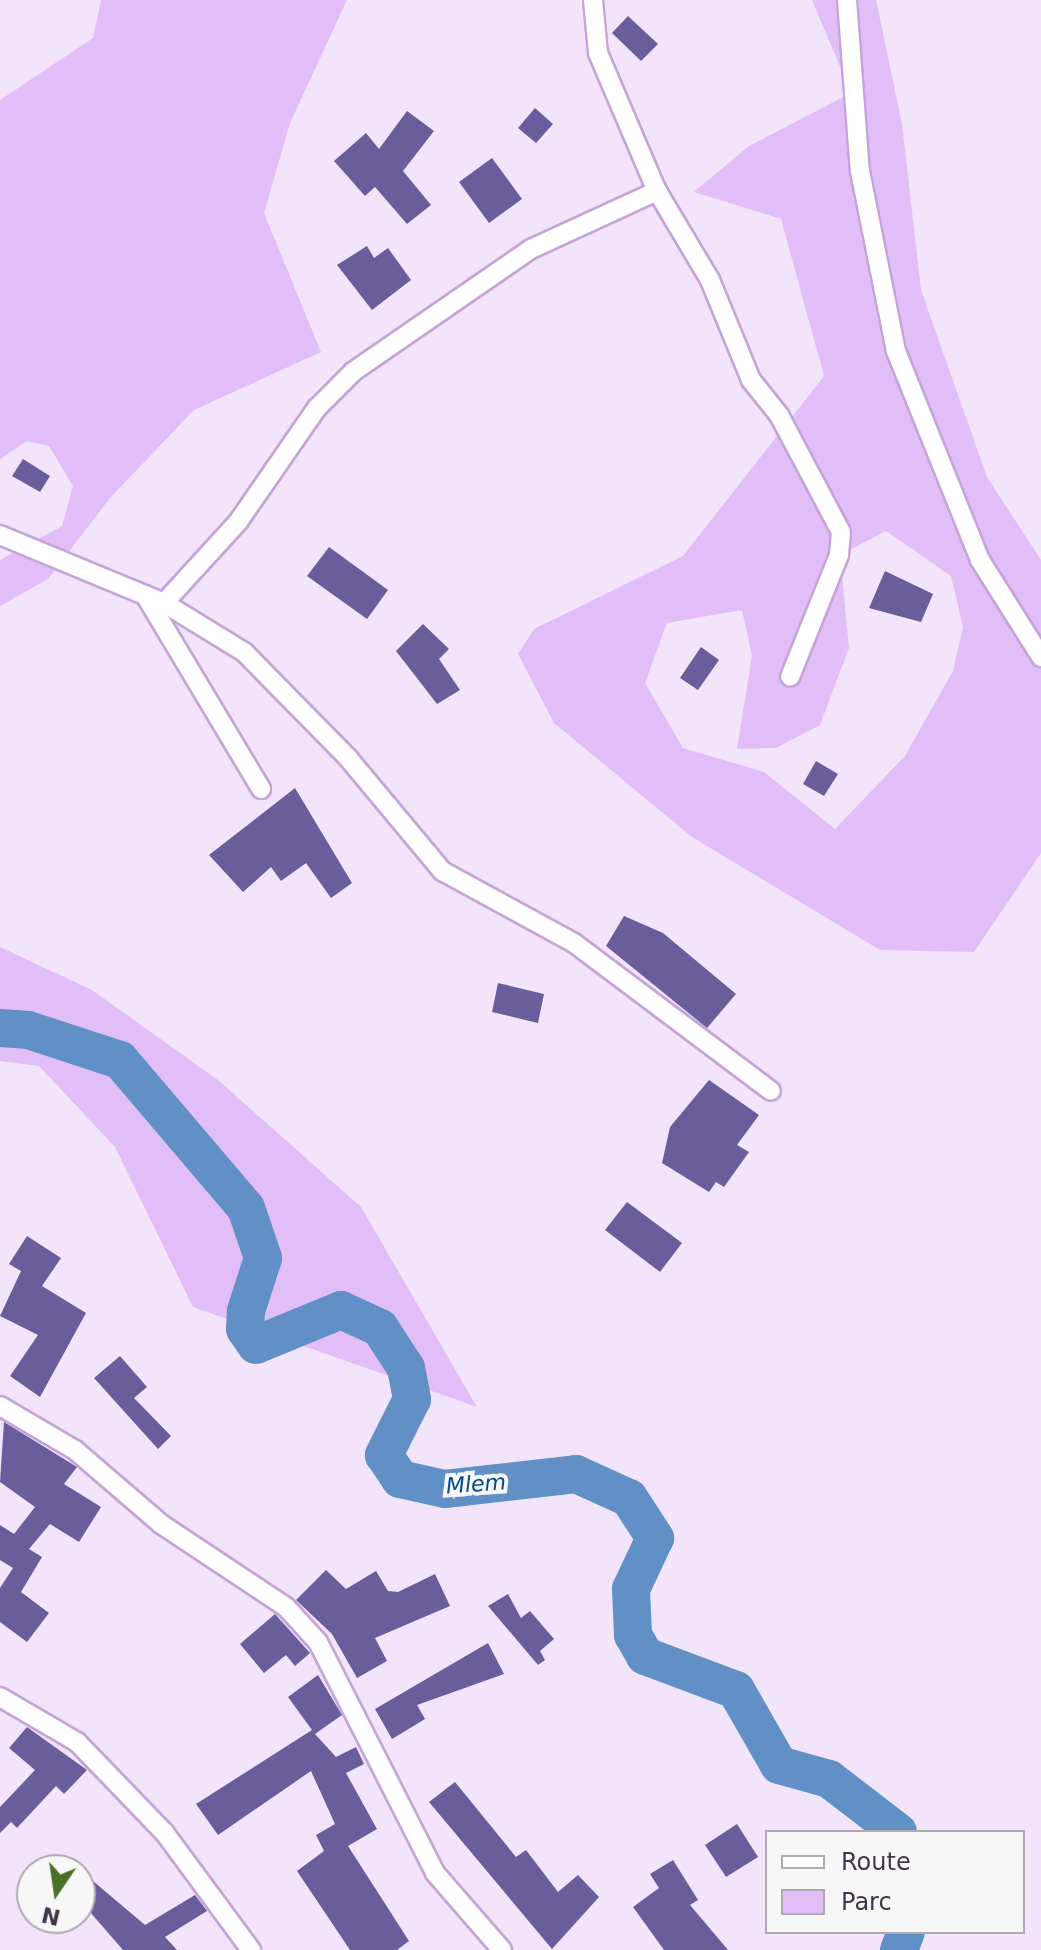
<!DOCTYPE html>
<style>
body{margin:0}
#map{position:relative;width:1041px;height:1950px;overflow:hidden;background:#f2e4fa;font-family:"DejaVu Sans",sans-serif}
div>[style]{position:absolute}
.green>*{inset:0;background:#e2bef8}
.river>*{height:38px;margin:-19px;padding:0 19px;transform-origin:19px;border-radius:19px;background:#6090c6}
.building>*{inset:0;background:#6a5d9c}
.roads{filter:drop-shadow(2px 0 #c5a4d9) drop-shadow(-2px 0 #c5a4d9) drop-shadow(0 2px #c5a4d9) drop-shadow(0 -2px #c5a4d9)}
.minor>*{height:18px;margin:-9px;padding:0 9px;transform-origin:9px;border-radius:9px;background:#fff}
span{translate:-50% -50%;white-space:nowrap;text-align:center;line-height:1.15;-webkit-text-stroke:8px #f7f7f7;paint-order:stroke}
.water-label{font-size:22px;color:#004b8e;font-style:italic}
.legend{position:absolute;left:765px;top:1830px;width:260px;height:104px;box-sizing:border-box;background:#f7f7f7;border:2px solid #afa9b2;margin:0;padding:10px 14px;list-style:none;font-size:24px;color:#42354b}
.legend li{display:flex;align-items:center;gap:16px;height:40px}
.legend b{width:40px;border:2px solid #afa9b2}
.north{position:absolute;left:16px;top:1854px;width:80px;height:80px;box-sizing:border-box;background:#f7f7f7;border:2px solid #afa9b2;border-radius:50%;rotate:193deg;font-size:22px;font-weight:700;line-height:32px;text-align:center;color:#42354b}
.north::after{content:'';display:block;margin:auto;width:28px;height:36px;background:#4a6f28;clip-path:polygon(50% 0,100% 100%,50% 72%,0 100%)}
</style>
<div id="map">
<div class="green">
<i style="clip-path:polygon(101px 0,347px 0,290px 123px,264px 213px,321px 352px,194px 410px,110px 498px,48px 579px,0 606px,0 560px,62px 526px,73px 486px,49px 446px,27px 441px,0 459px,0 100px,93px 38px)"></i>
<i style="clip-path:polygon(evenodd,812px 0,876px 0,902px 124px,921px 290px,987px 477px,1041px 560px,1041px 853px,974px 952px,880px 950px,692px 837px,554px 723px,518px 654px,534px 629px,683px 556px,824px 376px,781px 219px,694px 192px,749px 146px,851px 93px,812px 0,886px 531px,951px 576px,963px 627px,953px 671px,905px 756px,835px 829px,764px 772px,683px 748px,645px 683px,667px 623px,742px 610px,752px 656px,737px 749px,776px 748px,820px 725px,849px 648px,840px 555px,886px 531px)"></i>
<i style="clip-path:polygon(0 947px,92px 990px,218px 1080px,361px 1207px,477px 1407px,193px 1307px,115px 1147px,39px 1066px,0 1061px)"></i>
</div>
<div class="river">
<i style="left:0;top:1028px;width:28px;rotate:4deg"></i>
<i style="left:28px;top:1030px;width:97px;rotate:18.1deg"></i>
<i style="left:120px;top:1060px;width:194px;rotate:49.6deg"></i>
<i style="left:246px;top:1208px;width:53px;rotate:71.2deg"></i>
<i style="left:263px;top:1258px;width:56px;rotate:107.8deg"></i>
<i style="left:246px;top:1311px;width:18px;rotate:93deg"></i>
<i style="left:245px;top:1329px;width:19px;rotate:55deg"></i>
<i style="left:256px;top:1345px;width:92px;rotate:-22.4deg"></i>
<i style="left:341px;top:1310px;width:43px;rotate:24.8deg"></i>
<i style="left:380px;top:1328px;width:48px;rotate:57deg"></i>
<i style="left:406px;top:1368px;width:32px;rotate:79deg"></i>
<i style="left:412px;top:1399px;width:63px;rotate:116.6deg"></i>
<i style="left:384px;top:1455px;width:29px;rotate:56deg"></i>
<i style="left:400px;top:1479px;width:46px;rotate:12.5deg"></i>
<i style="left:445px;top:1489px;width:132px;rotate:-6.5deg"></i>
<i style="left:576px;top:1474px;width:58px;rotate:24.4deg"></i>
<i style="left:629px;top:1498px;width:48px;rotate:57deg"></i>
<i style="left:655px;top:1538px;width:56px;rotate:115.2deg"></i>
<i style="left:631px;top:1589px;width:46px;rotate:87.5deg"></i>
<i style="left:633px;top:1635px;width:24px;rotate:60deg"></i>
<i style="left:645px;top:1656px;width:97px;rotate:20.5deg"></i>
<i style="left:736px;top:1690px;width:86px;rotate:60.2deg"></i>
<i style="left:779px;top:1765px;width:52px;rotate:15.6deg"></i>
<i style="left:829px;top:1779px;width:87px;rotate:37.5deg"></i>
<i style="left:899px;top:1950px;width:19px;rotate:-69deg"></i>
</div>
<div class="building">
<i style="clip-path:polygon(628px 16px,658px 44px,641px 61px,612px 33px)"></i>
<i style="clip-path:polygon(535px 108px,553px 124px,536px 143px,518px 128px)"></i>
<i style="clip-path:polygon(407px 111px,434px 131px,403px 171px,431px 205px,407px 224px,375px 187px,365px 196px,334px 161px,366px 133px,379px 149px)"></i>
<i style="clip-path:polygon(492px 158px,522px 199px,489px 223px,459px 182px)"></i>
<i style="clip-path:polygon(367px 246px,374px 258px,388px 248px,411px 280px,372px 310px,337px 265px)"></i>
<i style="clip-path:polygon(23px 459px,50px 476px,40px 492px,12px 476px)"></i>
<i style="clip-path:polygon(329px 547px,388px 590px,367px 619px,307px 576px)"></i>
<i style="clip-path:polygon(885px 571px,933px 594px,921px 622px,869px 608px)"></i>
<i style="clip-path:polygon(423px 624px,449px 649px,439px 659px,460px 690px,437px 704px,396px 651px)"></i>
<i style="clip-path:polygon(701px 647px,719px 660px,698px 690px,680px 678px)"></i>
<i style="clip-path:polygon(816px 761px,838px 774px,824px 796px,803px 784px)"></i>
<i style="clip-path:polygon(295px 788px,352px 883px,331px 898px,306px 863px,281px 881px,271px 867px,243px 892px,209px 855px)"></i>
<i style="clip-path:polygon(624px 916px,663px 933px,736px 994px,707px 1028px,606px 946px)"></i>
<i style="clip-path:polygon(498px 983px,544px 994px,538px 1023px,492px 1012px)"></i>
<i style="clip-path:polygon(709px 1080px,759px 1115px,737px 1145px,749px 1152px,724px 1187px,716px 1182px,709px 1192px,662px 1163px,670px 1127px)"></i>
<i style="clip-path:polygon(627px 1202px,682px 1243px,660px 1272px,605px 1230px)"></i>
<i style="clip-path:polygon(27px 1236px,61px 1258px,42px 1286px,86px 1313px,40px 1397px,10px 1376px,38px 1335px,0 1316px,21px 1271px,9px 1264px)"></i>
<i style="clip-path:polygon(120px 1356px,147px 1387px,134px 1398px,171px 1436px,158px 1449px,94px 1378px)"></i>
<i style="clip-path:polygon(4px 1422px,77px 1467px,64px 1484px,101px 1507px,79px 1542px,50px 1524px,29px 1549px,42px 1557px,21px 1592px,49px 1613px,27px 1642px,0 1622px,0 1588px,13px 1568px,0 1560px,0 1525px,14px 1534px,35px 1507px,0 1482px)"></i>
<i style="clip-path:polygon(326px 1570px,346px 1589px,376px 1571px,388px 1591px,398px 1592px,435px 1574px,450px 1606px,375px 1638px,387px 1661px,357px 1678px,332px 1634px,296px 1600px)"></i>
<i style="clip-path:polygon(508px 1594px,521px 1618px,530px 1611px,554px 1639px,540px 1651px,545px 1660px,538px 1665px,488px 1606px)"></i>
<i style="clip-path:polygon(275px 1614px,310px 1653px,295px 1666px,286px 1655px,264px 1673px,240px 1644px)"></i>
<i style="clip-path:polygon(488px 1643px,504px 1674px,417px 1705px,425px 1719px,392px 1739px,375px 1709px)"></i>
<i style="clip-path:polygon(318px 1675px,342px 1715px,315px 1734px,336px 1757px,356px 1747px,364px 1764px,346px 1773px,377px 1829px,348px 1846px,409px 1941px,397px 1950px,350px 1950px,297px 1871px,324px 1851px,316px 1835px,335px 1824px,311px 1771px,218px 1835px,196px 1804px,312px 1730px,288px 1697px)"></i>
<i style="clip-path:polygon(27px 1727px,87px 1770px,64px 1794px,56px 1786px,17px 1828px,11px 1822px,0 1833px,0 1807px,35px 1770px,9px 1748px)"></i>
<i style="clip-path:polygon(455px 1782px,516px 1857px,526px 1850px,558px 1892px,578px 1875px,599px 1897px,552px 1949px,429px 1802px)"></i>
<i style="clip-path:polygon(737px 1824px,758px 1857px,726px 1877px,705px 1845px)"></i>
<i style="clip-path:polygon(673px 1860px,698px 1900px,690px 1905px,728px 1950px,664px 1950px,633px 1907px,659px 1888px,650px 1874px)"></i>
<i style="clip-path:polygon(80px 1870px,145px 1925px,195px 1895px,207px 1911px,165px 1937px,177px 1950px,123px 1950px,90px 1912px,80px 1925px)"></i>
</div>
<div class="roads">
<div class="minor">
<i style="left:593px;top:0;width:53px;rotate:84.6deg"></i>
<i style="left:598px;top:53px;width:150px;rotate:66.9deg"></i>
<i style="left:657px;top:191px;width:104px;rotate:59.2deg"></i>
<i style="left:710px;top:280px;width:108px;rotate:67.7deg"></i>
<i style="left:751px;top:380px;width:45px;rotate:51.3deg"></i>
<i style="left:779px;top:415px;width:132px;rotate:62.1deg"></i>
<i style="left:841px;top:532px;width:23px;rotate:95deg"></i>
<i style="left:839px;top:555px;width:131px;rotate:111.9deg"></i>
<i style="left:847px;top:0;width:171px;rotate:85.7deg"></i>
<i style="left:860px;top:171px;width:184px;rotate:78.7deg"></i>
<i style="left:896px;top:351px;width:225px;rotate:68.1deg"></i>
<i style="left:980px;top:560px;width:115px;rotate:57.8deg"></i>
<i style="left:0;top:535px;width:178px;rotate:22.5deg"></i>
<i style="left:164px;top:603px;width:94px;rotate:31.5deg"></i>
<i style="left:244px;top:652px;width:148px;rotate:45.5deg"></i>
<i style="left:348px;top:758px;width:147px;rotate:50.2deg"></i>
<i style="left:442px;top:871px;width:150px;rotate:28.6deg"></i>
<i style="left:574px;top:943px;width:246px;rotate:36.9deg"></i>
<i style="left:145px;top:595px;width:226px;rotate:59.1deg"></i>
<i style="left:164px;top:603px;width:110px;rotate:-47.6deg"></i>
<i style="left:238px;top:522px;width:139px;rotate:-55.3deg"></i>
<i style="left:317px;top:408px;width:52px;rotate:-45deg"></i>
<i style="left:354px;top:371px;width:215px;rotate:-34.6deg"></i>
<i style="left:531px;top:249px;width:139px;rotate:-24.7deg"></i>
<i style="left:0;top:1406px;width:87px;rotate:30.4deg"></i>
<i style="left:75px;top:1450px;width:113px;rotate:40.7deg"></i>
<i style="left:161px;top:1524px;width:150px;rotate:33.6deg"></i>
<i style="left:286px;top:1607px;width:47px;rotate:47.6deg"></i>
<i style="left:318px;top:1642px;width:259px;rotate:63.1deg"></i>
<i style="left:435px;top:1873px;width:102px;rotate:49deg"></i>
<i style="left:0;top:1697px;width:89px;rotate:30.3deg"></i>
<i style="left:77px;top:1742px;width:125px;rotate:46deg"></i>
<i style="left:164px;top:1832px;width:147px;rotate:53.6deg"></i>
</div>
</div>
<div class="water-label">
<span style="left:476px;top:1484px;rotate:-4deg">Mlem</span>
</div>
<ul class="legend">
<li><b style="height:10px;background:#fff"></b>Route</li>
<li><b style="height:22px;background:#e2bef8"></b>Parc</li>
</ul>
<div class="north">N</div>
</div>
